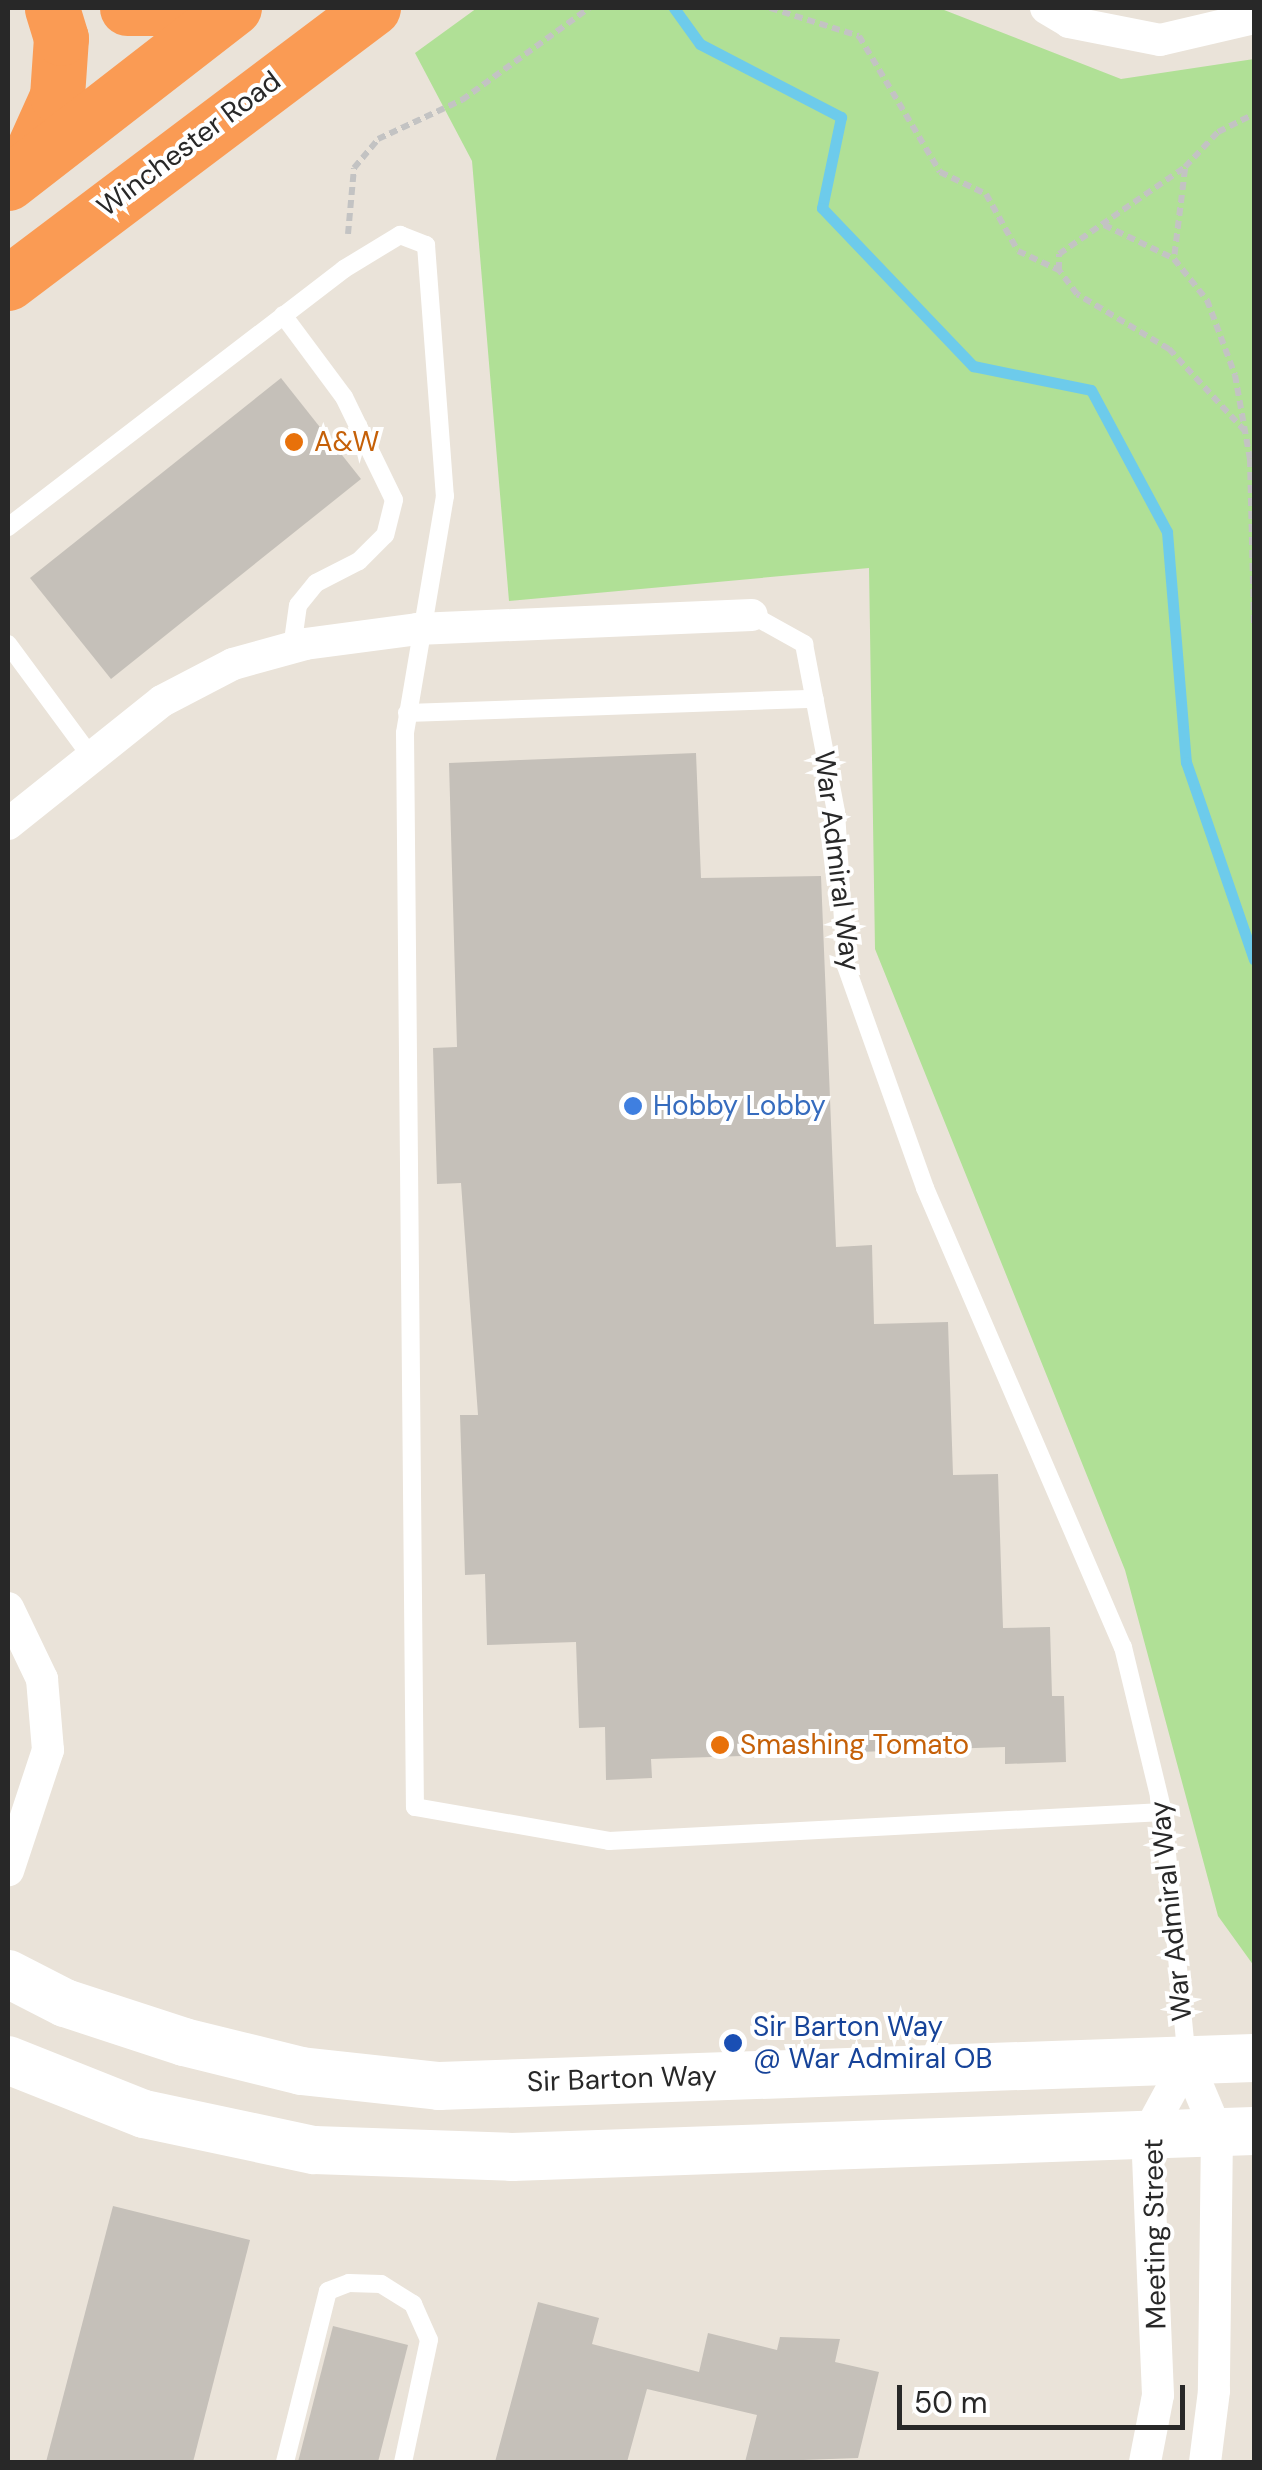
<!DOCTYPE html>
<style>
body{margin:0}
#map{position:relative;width:1262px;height:2470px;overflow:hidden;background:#eae3d9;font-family:"DM Sans",sans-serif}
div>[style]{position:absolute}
.green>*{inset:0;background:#b0e096}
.stream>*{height:11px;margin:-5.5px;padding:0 5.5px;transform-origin:5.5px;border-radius:5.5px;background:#6dcbeb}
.building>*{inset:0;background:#c5c0b9}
.path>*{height:6px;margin-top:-3px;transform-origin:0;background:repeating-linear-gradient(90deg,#c3c3c3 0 8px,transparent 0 13px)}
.lane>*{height:18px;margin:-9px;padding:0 9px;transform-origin:9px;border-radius:9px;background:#fff}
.street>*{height:32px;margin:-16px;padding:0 16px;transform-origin:16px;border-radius:16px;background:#fff}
.secondary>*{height:48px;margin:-24px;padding:0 24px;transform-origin:24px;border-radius:24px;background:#fff}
.highway>*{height:55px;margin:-27.5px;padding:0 27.5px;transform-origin:27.5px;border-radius:27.5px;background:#fa9b54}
.dots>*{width:28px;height:28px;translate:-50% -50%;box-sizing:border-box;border:5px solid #fff;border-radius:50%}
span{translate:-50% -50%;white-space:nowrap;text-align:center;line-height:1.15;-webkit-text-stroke:8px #fff;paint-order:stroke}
.street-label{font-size:28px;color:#282828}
.food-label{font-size:28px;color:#c56008}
.left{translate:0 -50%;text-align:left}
.shop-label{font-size:28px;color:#366cbe}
.transit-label{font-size:28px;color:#164399}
.frame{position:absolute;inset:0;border:10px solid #282828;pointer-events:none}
.scale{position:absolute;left:897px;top:2385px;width:288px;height:45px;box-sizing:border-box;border:5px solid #282828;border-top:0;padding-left:12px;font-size:30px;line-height:35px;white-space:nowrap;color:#282828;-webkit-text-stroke:8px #fff;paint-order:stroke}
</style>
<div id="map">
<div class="green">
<i style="clip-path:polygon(477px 8px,939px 8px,1121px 79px,1254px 59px,1254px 1966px,1218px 1916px,1125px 1570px,875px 949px,869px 568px,509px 601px,472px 161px,415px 53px)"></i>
</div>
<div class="stream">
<i style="left:674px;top:8px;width:44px;rotate:54.2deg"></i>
<i style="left:700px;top:44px;width:159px;rotate:27.4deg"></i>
<i style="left:841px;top:117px;width:93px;rotate:101.8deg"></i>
<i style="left:822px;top:208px;width:219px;rotate:46.3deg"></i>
<i style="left:973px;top:366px;width:120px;rotate:11.5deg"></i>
<i style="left:1091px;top:390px;width:161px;rotate:61.8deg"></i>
<i style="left:1167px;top:532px;width:231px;rotate:85.3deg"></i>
<i style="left:1186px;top:762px;width:209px;rotate:71deg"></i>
</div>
<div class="building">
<i style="clip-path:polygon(281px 378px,361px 479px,111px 679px,30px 578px)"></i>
<i style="clip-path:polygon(696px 753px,701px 878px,821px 876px,836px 1247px,872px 1245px,874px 1324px,948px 1322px,953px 1475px,998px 1474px,1003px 1628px,1050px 1627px,1052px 1696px,1064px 1696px,1066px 1762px,1005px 1764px,1005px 1747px,651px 1759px,652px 1778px,606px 1780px,605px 1727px,579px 1728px,576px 1642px,487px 1645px,485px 1574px,465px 1575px,460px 1415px,478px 1415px,461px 1183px,437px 1184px,433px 1048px,457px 1047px,449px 763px)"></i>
<i style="clip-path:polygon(113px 2206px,250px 2240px,193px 2462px,46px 2462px)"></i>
<i style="clip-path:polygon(538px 2302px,599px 2318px,592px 2344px,699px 2372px,708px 2333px,777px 2350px,780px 2337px,840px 2339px,835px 2362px,879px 2372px,858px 2458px,745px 2462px,757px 2415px,647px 2389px,627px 2462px,495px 2462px)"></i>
<i style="clip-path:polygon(333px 2326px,408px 2345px,378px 2462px,298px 2462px)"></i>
</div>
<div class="path">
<i style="left:770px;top:8px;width:93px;rotate:17.5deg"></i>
<i style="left:859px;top:36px;width:158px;rotate:59.2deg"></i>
<i style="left:940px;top:172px;width:51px;rotate:25.6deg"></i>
<i style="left:986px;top:194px;width:65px;rotate:60.7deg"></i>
<i style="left:1018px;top:251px;width:45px;rotate:24.9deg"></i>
<i style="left:1185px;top:169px;width:91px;rotate:97deg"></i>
<i style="left:1174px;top:259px;width:53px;rotate:51.2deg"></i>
<i style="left:1207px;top:300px;width:80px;rotate:69.5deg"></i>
<i style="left:1235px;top:375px;width:85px;rotate:79.9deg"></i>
<i style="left:1250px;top:459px;width:169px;rotate:88.6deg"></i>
<i style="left:1104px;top:225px;width:76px;rotate:25.6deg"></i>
<i style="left:348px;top:234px;width:66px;rotate:-84.8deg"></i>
<i style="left:354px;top:168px;width:38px;rotate:-50deg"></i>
<i style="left:378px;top:139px;width:93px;rotate:-24.9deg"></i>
<i style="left:462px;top:100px;width:157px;rotate:-35.9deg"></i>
<i style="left:1245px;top:431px;width:112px;rotate:-132.8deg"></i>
<i style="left:1169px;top:349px;width:107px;rotate:-149.1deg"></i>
<i style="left:1077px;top:294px;width:30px;rotate:-127deg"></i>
<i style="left:1059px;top:270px;width:16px;rotate:-90deg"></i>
<i style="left:1059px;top:254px;width:153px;rotate:-34.6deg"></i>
<i style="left:1185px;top:167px;width:48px;rotate:-46.7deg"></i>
<i style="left:1218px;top:132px;width:40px;rotate:-26.6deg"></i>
</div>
<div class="lane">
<i style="left:283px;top:315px;width:102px;rotate:53.4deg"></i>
<i style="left:344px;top:397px;width:114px;rotate:64.1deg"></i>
<i style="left:394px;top:500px;width:36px;rotate:104deg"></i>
<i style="left:385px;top:535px;width:37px;rotate:135deg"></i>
<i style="left:359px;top:561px;width:48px;rotate:152.9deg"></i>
<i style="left:316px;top:583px;width:28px;rotate:129deg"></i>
<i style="left:298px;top:605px;width:43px;rotate:97.9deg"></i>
<i style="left:8px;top:527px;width:424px;rotate:-37.5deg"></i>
<i style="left:344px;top:269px;width:66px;rotate:-31.3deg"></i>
<i style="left:400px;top:235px;width:28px;rotate:21deg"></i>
<i style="left:426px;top:245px;width:252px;rotate:85.7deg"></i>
<i style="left:445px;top:496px;width:240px;rotate:99.6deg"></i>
<i style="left:405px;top:733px;width:1074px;rotate:89.47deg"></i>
<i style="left:415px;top:1807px;width:197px;rotate:9.9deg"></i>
<i style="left:609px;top:1841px;width:555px;rotate:-3deg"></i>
<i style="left:752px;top:615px;width:60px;rotate:29.1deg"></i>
<i style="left:804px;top:644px;width:171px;rotate:79.2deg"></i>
<i style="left:836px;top:812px;width:154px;rotate:86.3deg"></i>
<i style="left:846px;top:966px;width:236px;rotate:70.4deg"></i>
<i style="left:925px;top:1188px;width:500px;rotate:66.7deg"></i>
<i style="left:1123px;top:1647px;width:170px;rotate:76.4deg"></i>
<i style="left:1163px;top:1812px;width:250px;rotate:84.5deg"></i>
<i style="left:8px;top:644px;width:137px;rotate:53.6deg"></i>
<i style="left:407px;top:713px;width:408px;rotate:-2deg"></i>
<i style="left:285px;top:2462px;width:176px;rotate:-75.9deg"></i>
<i style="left:328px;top:2291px;width:22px;rotate:-21deg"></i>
<i style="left:349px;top:2283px;width:32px;rotate:2deg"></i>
<i style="left:381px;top:2284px;width:38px;rotate:32deg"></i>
<i style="left:413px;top:2304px;width:39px;rotate:66deg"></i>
<i style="left:429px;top:2340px;width:125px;rotate:102deg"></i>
</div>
<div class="street">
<i style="left:1046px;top:8px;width:27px;rotate:31deg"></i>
<i style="left:1069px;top:22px;width:93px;rotate:11.2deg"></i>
<i style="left:1160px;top:40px;width:97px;rotate:-13.2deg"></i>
<i style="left:8px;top:824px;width:197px;rotate:-38.6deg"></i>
<i style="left:162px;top:701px;width:80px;rotate:-27.5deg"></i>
<i style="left:233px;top:664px;width:75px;rotate:-15.5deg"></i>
<i style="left:305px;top:644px;width:113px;rotate:-7.6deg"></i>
<i style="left:417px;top:629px;width:335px;rotate:-2.4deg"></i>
<i style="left:8px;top:1608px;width:79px;rotate:64.4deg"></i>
<i style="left:42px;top:1679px;width:71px;rotate:85.2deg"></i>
<i style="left:48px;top:1750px;width:127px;rotate:108.3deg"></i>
<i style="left:1187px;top:2061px;width:77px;rotate:67.1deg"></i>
<i style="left:1217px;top:2132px;width:259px;rotate:90.7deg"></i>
<i style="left:1214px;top:2391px;width:72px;rotate:97.2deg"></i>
<i style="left:1145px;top:2462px;width:68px;rotate:-79deg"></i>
<i style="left:1158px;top:2395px;width:260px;rotate:-92.4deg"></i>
<i style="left:1147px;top:2135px;width:84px;rotate:-61.6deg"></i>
</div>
<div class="secondary">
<i style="left:8px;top:1974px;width:64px;rotate:27deg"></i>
<i style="left:65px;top:2003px;width:125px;rotate:18.1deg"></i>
<i style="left:184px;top:2042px;width:121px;rotate:13.9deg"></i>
<i style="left:301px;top:2071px;width:139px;rotate:6.2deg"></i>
<i style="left:439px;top:2086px;width:815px;rotate:-1.97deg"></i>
<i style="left:8px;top:2060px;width:146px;rotate:21.7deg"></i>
<i style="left:144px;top:2114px;width:174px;rotate:12deg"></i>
<i style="left:314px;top:2150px;width:198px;rotate:2deg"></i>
<i style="left:512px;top:2157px;width:742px;rotate:-2.01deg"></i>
</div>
<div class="highway">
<i style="left:127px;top:8px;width:74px"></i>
<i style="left:26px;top:165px;width:76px;rotate:-65.8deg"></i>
<i style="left:57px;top:96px;width:58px;rotate:-86.1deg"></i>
<i style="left:61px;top:38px;width:31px;rotate:-107deg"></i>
<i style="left:8px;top:183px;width:286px;rotate:-37.8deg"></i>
<i style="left:8px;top:283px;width:457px;rotate:-37deg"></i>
</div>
<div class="dots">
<i style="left:294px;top:442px;background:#e8710a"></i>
<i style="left:633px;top:1106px;background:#3f7fe0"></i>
<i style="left:720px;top:1745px;background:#e8710a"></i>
<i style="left:733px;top:2043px;background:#1a4fb4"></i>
</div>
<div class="street-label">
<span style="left:189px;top:144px;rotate:-37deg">Winchester Road</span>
<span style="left:837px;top:861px;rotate:83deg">War Admiral Way</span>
<span style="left:1171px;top:1911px;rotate:-96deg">War Admiral Way</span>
<span style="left:622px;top:2079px;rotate:-2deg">Sir Barton Way</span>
<span style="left:1155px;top:2234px;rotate:-91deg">Meeting Street</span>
</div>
<div class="food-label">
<span class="left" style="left:314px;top:442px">A&amp;W</span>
<span class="left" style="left:740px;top:1745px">Smashing Tomato</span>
</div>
<div class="shop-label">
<span class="left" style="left:653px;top:1106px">Hobby Lobby</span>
</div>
<div class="transit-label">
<span class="left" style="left:753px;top:2043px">Sir Barton Way<br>@ War Admiral OB</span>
</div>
<div class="frame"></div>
<div class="scale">50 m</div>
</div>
